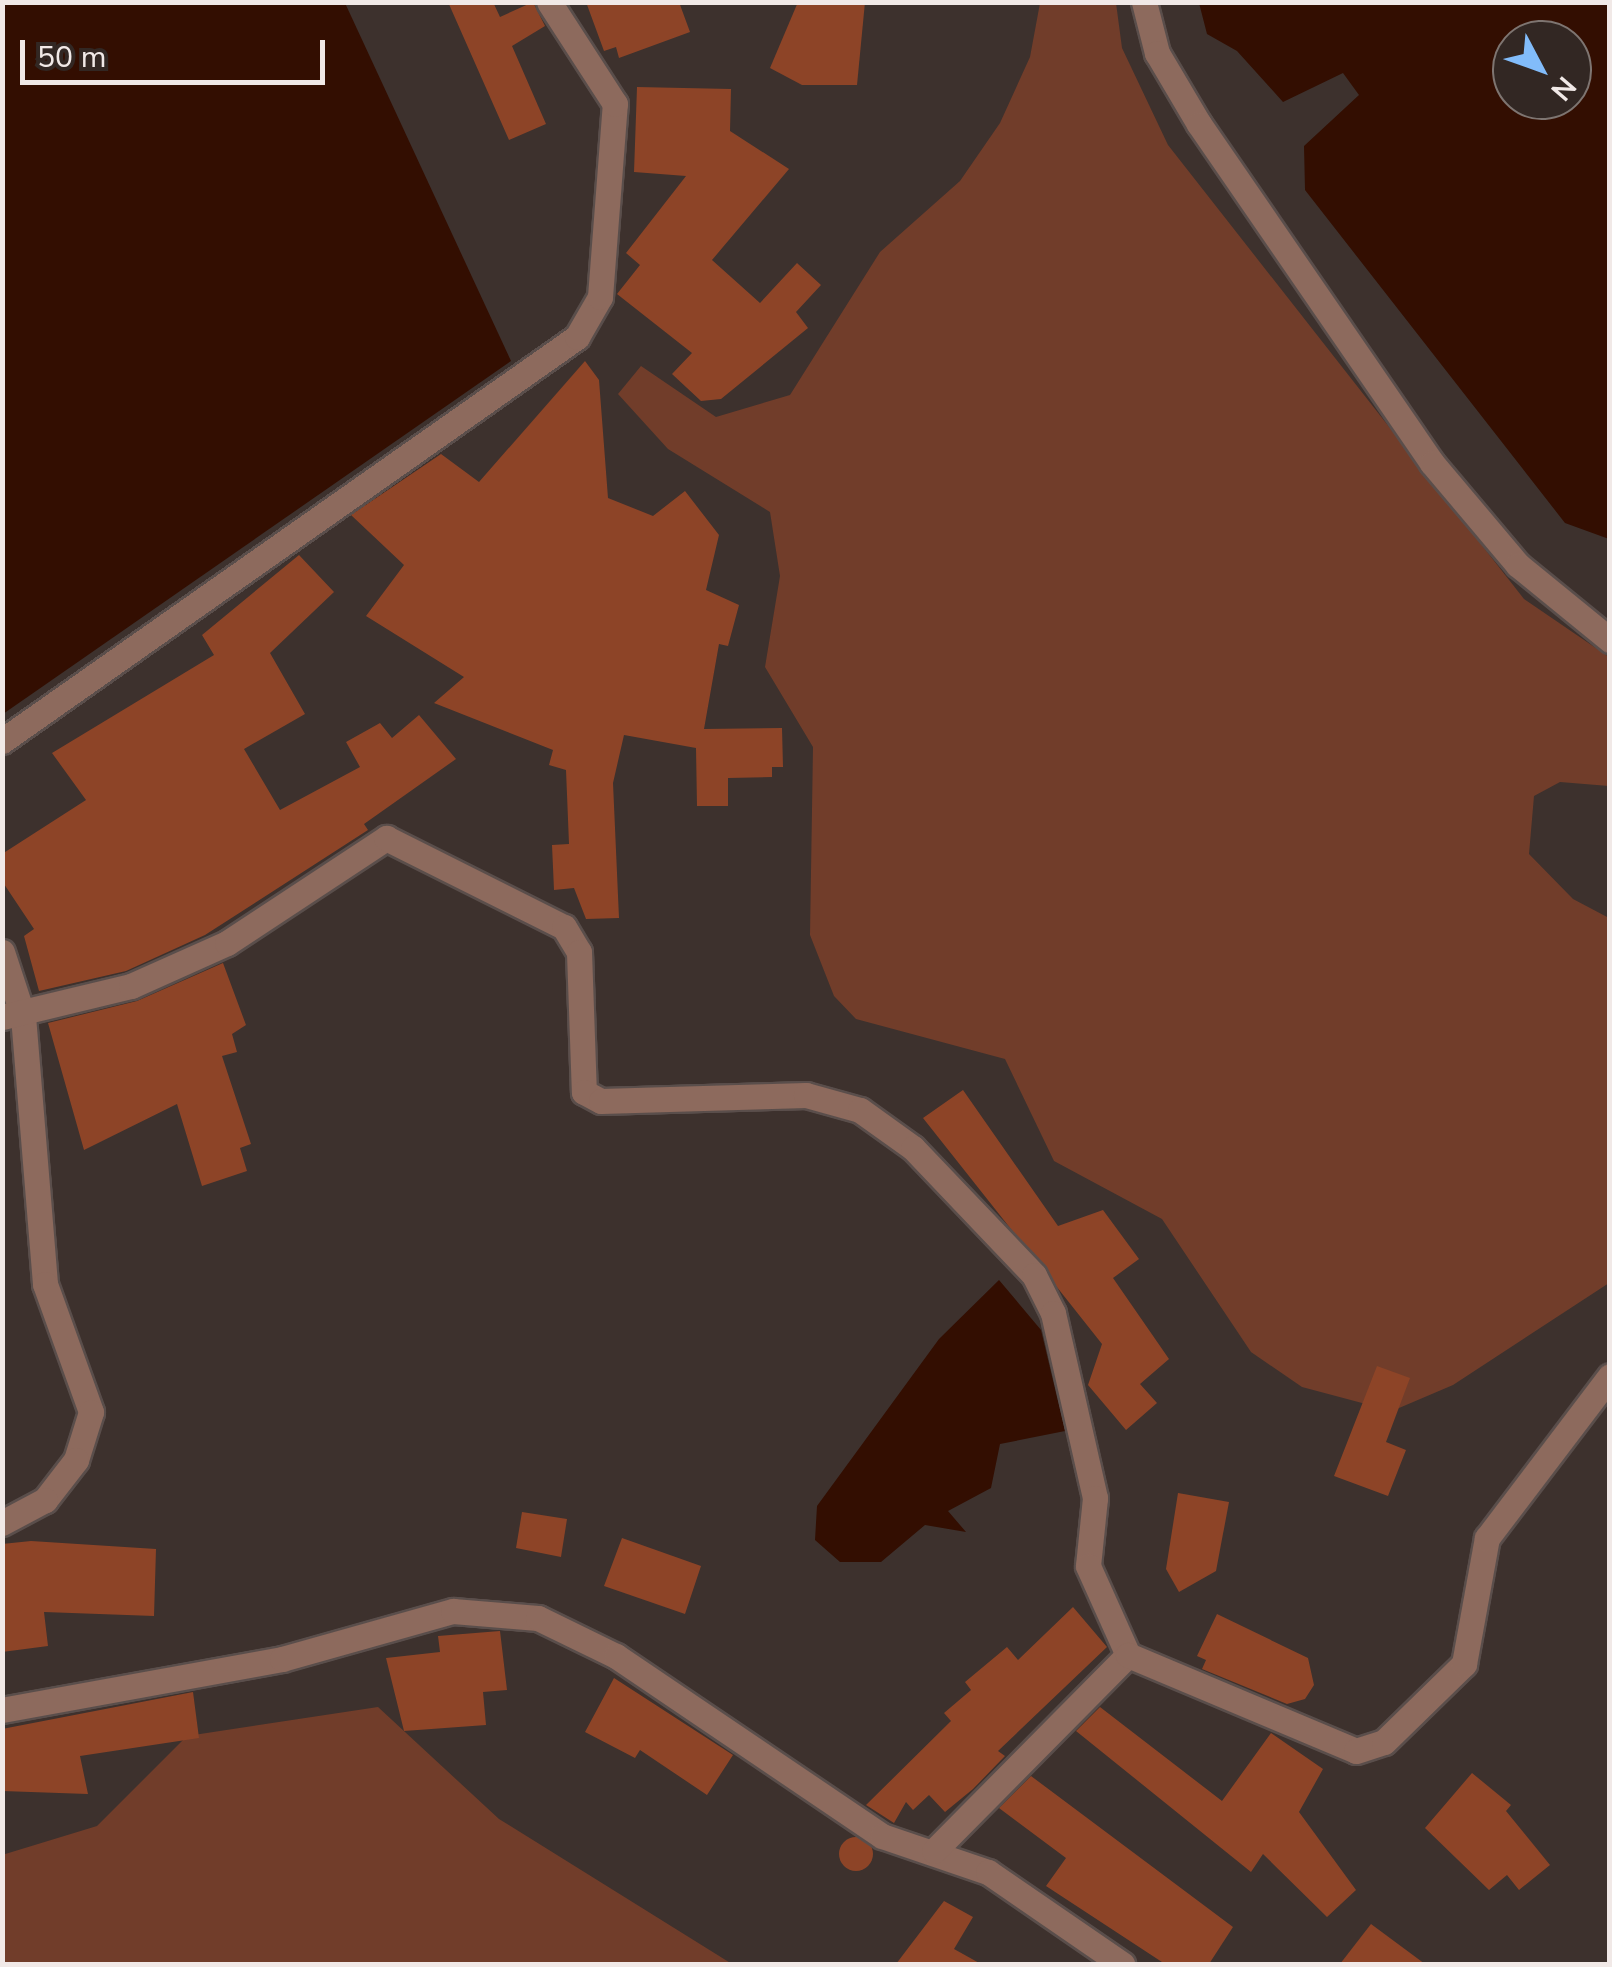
<!DOCTYPE html>
<style>
body{margin:0}
#map{position:relative;width:1612px;height:1967px;overflow:hidden;background:#3d312d;font-family:"Nunito Sans",sans-serif}
div>[style]{position:absolute}
.green>*{inset:0;background:#713d2a}
.water>*{inset:0;background:#330e01}
.building>*{inset:0;background:#8d4427}
.round{border-radius:50%}
.roads{filter:drop-shadow(2px 0 #5a4e4b) drop-shadow(-2px 0 #5a4e4b) drop-shadow(0 2px #5a4e4b) drop-shadow(0 -2px #5a4e4b)}
.minor>*{height:25px;margin:-12.5px;padding:0 12.5px;transform-origin:12.5px;border-radius:12.5px;background:#8d6a5d}
span{translate:-50% -50%;white-space:nowrap;text-align:center;line-height:1.15;-webkit-text-stroke:9px #322723;paint-order:stroke}
.frame{position:absolute;inset:0;border:5px solid #f1e9e7;pointer-events:none}
.north{position:absolute;left:1492px;top:20px;width:100px;height:100px;box-sizing:border-box;background:#322723;border:2px solid #7e7571;border-radius:50%;rotate:131deg;font-size:28px;font-weight:700;line-height:40px;text-align:center;color:#f1e9e7}
.north::after{content:'';display:block;margin:auto;width:35px;height:45px;background:#82bcfa;clip-path:polygon(50% 0,100% 100%,50% 72%,0 100%)}
.scale{position:absolute;left:20px;top:40px;width:305px;height:45px;box-sizing:border-box;border:5px solid #f1e9e7;border-top:0;padding-left:12px;font-size:30px;line-height:35px;white-space:nowrap;color:#f1e9e7;-webkit-text-stroke:8px #322723;paint-order:stroke}
</style>
<div id="map">
<div class="green">
<i style="clip-path:polygon(1040px 3px,1116px 3px,1122px 48px,1168px 145px,1524px 599px,1609px 657px,1609px 786px,1560px 782px,1534px 796px,1529px 854px,1573px 899px,1609px 918px,1609px 1283px,1453px 1385px,1392px 1411px,1302px 1387px,1251px 1352px,1162px 1219px,1054px 1161px,1005px 1059px,856px 1019px,834px 996px,810px 935px,813px 747px,765px 667px,780px 576px,770px 512px,668px 449px,618px 394px,641px 366px,716px 417px,790px 395px,880px 252px,960px 181px,1000px 123px,1030px 57px)"></i>
<i style="clip-path:polygon(378px 1707px,499px 1819px,732px 1964px,3px 1964px,2px 1855px,97px 1826px,187px 1736px)"></i>
</div>
<div class="water">
<i style="clip-path:polygon(3px 2px,345px 3px,511px 361px,3px 714px)"></i>
<i style="clip-path:polygon(evenodd,1199px 3px,1609px 3px,1609px 539px,1565px 523px,1305px 190px,1304px 146px,1359px 95px,1343px 73px,1283px 102px,1237px 51px,1207px 34px,1199px 3px,1512px 40px,1572px 40px,1572px 100px,1512px 100px,1512px 40px)"></i>
<i style="clip-path:polygon(999px 1280px,1041px 1330px,1065px 1431px,1000px 1444px,991px 1488px,948px 1511px,966px 1532px,925px 1525px,881px 1562px,840px 1562px,815px 1540px,817px 1506px,939px 1339px)"></i>
</div>
<div class="building">
<i style="clip-path:polygon(448px 2px,493px 2px,500px 17px,533px 2px,545px 26px,512px 46px,546px 124px,509px 140px)"></i>
<i style="clip-path:polygon(586px 2px,679px 2px,690px 32px,619px 58px,616px 47px,604px 51px)"></i>
<i style="clip-path:polygon(798px 2px,865px 2px,857px 85px,802px 85px,770px 68px)"></i>
<i style="clip-path:polygon(637px 87px,731px 89px,730px 131px,789px 169px,712px 260px,760px 303px,797px 263px,821px 285px,796px 312px,808px 328px,721px 399px,701px 401px,672px 374px,692px 353px,617px 294px,640px 265px,626px 253px,686px 176px,634px 172px)"></i>
<i style="clip-path:polygon(585px 361px,599px 380px,608px 498px,653px 516px,685px 491px,719px 535px,706px 590px,739px 605px,728px 646px,719px 644px,704px 729px,782px 728px,783px 767px,772px 767px,772px 777px,728px 778px,728px 806px,697px 806px,696px 748px,624px 735px,613px 783px,619px 918px,586px 919px,574px 888px,554px 890px,552px 845px,569px 844px,566px 770px,549px 765px,553px 750px,434px 703px,464px 677px,366px 616px,404px 565px,351px 515px,441px 454px,479px 482px)"></i>
<i style="clip-path:polygon(299px 555px,334px 592px,270px 653px,305px 714px,244px 749px,280px 810px,360px 767px,346px 742px,380px 723px,392px 738px,419px 715px,456px 759px,364px 824px,368px 830px,205px 935px,126px 971px,39px 991px,24px 936px,34px 929px,2px 881px,2px 854px,86px 800px,52px 753px,214px 655px,202px 635px)"></i>
<i style="clip-path:polygon(223px 963px,246px 1025px,232px 1034px,237px 1052px,222px 1056px,251px 1144px,240px 1148px,247px 1171px,202px 1186px,177px 1104px,84px 1150px,48px 1023px,137px 1001px)"></i>
<i style="clip-path:polygon(963px 1090px,1058px 1226px,1103px 1210px,1139px 1259px,1113px 1278px,1169px 1359px,1140px 1384px,1157px 1403px,1126px 1430px,1088px 1385px,1102px 1344px,923px 1118px)"></i>
<i style="clip-path:polygon(1377px 1366px,1410px 1378px,1386px 1442px,1406px 1450px,1388px 1496px,1334px 1476px)"></i>
<i style="clip-path:polygon(1178px 1493px,1229px 1502px,1216px 1571px,1179px 1592px,1166px 1569px)"></i>
<i style="clip-path:polygon(522px 1512px,567px 1519px,561px 1557px,516px 1548px)"></i>
<i style="clip-path:polygon(622px 1538px,701px 1566px,685px 1614px,604px 1586px)"></i>
<i style="clip-path:polygon(31px 1541px,156px 1549px,154px 1616px,44px 1612px,48px 1646px,2px 1652px,2px 1544px)"></i>
<i style="clip-path:polygon(1073px 1607px,1107px 1647px,998px 1751px,1005px 1756px,973px 1789px,945px 1812px,929px 1795px,913px 1810px,906px 1802px,894px 1823px,866px 1805px,951px 1721px,944px 1713px,971px 1690px,965px 1682px,1007px 1647px,1018px 1660px)"></i>
<i style="clip-path:polygon(1217px 1614px,1308px 1658px,1314px 1685px,1305px 1699px,1287px 1704px,1202px 1669px,1206px 1660px,1197px 1656px)"></i>
<i style="clip-path:polygon(500px 1631px,507px 1690px,483px 1692px,486px 1725px,404px 1731px,386px 1658px,440px 1652px,438px 1636px)"></i>
<i style="clip-path:polygon(614px 1678px,733px 1755px,707px 1795px,640px 1750px,635px 1758px,585px 1732px)"></i>
<i style="clip-path:polygon(193px 1692px,199px 1738px,80px 1756px,88px 1794px,2px 1791px,2px 1729px)"></i>
<i style="clip-path:polygon(1100px 1707px,1222px 1801px,1271px 1733px,1323px 1769px,1299px 1812px,1356px 1890px,1327px 1917px,1263px 1854px,1251px 1872px,1076px 1731px)"></i>
<i style="clip-path:polygon(1472px 1773px,1511px 1805px,1506px 1811px,1550px 1865px,1519px 1890px,1507px 1875px,1489px 1890px,1425px 1828px)"></i>
<i style="clip-path:polygon(1031px 1776px,1233px 1927px,1209px 1964px,1165px 1964px,1046px 1886px,1066px 1858px,999px 1808px)"></i>
<i class="round" style="left:839px;top:1837px;width:34px;height:34px"></i>
<i style="clip-path:polygon(944px 1901px,973px 1917px,954px 1949px,981px 1964px,896px 1964px)"></i>
<i style="clip-path:polygon(1371px 1924px,1425px 1964px,1340px 1964px)"></i>
</div>
<div class="roads">
<div class="minor">
<i style="left:1144px;top:2px;width:53px;rotate:75.7deg"></i>
<i style="left:1157px;top:53px;width:82px;rotate:59.4deg"></i>
<i style="left:1199px;top:124px;width:411px;rotate:55.5deg"></i>
<i style="left:1432px;top:463px;width:133px;rotate:49.9deg"></i>
<i style="left:1518px;top:565px;width:119px;rotate:39.2deg"></i>
<i style="left:2px;top:741px;width:703px;rotate:-35.09deg"></i>
<i style="left:577px;top:337px;width:46px;rotate:-60.1deg"></i>
<i style="left:600px;top:297px;width:194px;rotate:-85.6deg"></i>
<i style="left:615px;top:104px;width:121px;rotate:-122.9deg"></i>
<i style="left:2px;top:952px;width:67px;rotate:71.8deg"></i>
<i style="left:23px;top:1016px;width:269px;rotate:85.3deg"></i>
<i style="left:45px;top:1284px;width:136px;rotate:70.2deg"></i>
<i style="left:91px;top:1412px;width:50px;rotate:107.4deg"></i>
<i style="left:76px;top:1460px;width:51px;rotate:127.8deg"></i>
<i style="left:45px;top:1500px;width:49px;rotate:151.9deg"></i>
<i style="left:2px;top:1017px;width:133px;rotate:-13.5deg"></i>
<i style="left:131px;top:986px;width:105px;rotate:-24.1deg"></i>
<i style="left:227px;top:943px;width:191px;rotate:-33.4deg"></i>
<i style="left:386px;top:838px;width:199px;rotate:26.6deg"></i>
<i style="left:564px;top:927px;width:29px;rotate:59deg"></i>
<i style="left:579px;top:952px;width:140px;rotate:88deg"></i>
<i style="left:584px;top:1092px;width:19px;rotate:28deg"></i>
<i style="left:601px;top:1101px;width:205px;rotate:-1.7deg"></i>
<i style="left:806px;top:1095px;width:56px;rotate:15.5deg"></i>
<i style="left:860px;top:1110px;width:65px;rotate:35.6deg"></i>
<i style="left:913px;top:1148px;width:175px;rotate:46.4deg"></i>
<i style="left:1034px;top:1275px;width:42px;rotate:63.4deg"></i>
<i style="left:1053px;top:1313px;width:190px;rotate:77.2deg"></i>
<i style="left:1095px;top:1498px;width:68px;rotate:95.9deg"></i>
<i style="left:1088px;top:1566px;width:98px;rotate:65.8deg"></i>
<i style="left:2px;top:1710px;width:285px;rotate:-10.3deg"></i>
<i style="left:282px;top:1659px;width:178px;rotate:-15.7deg"></i>
<i style="left:453px;top:1611px;width:85px;rotate:4.7deg"></i>
<i style="left:538px;top:1618px;width:87px;rotate:26deg"></i>
<i style="left:616px;top:1656px;width:321px;rotate:34.1deg"></i>
<i style="left:882px;top:1836px;width:112px;rotate:18.8deg"></i>
<i style="left:988px;top:1872px;width:163px;rotate:34.5deg"></i>
<i style="left:934px;top:1851px;width:276px;rotate:-45.3deg"></i>
<i style="left:1128px;top:1655px;width:247px;rotate:22.8deg"></i>
<i style="left:1356px;top:1751px;width:29px;rotate:-18deg"></i>
<i style="left:1384px;top:1742px;width:112px;rotate:-44.3deg"></i>
<i style="left:1464px;top:1664px;width:128px;rotate:-79.7deg"></i>
<i style="left:1487px;top:1538px;width:203px;rotate:-52.8deg"></i>
</div>
</div>
<div class="frame"></div>
<div class="north">N</div>
<div class="scale">50 m</div>
</div>
